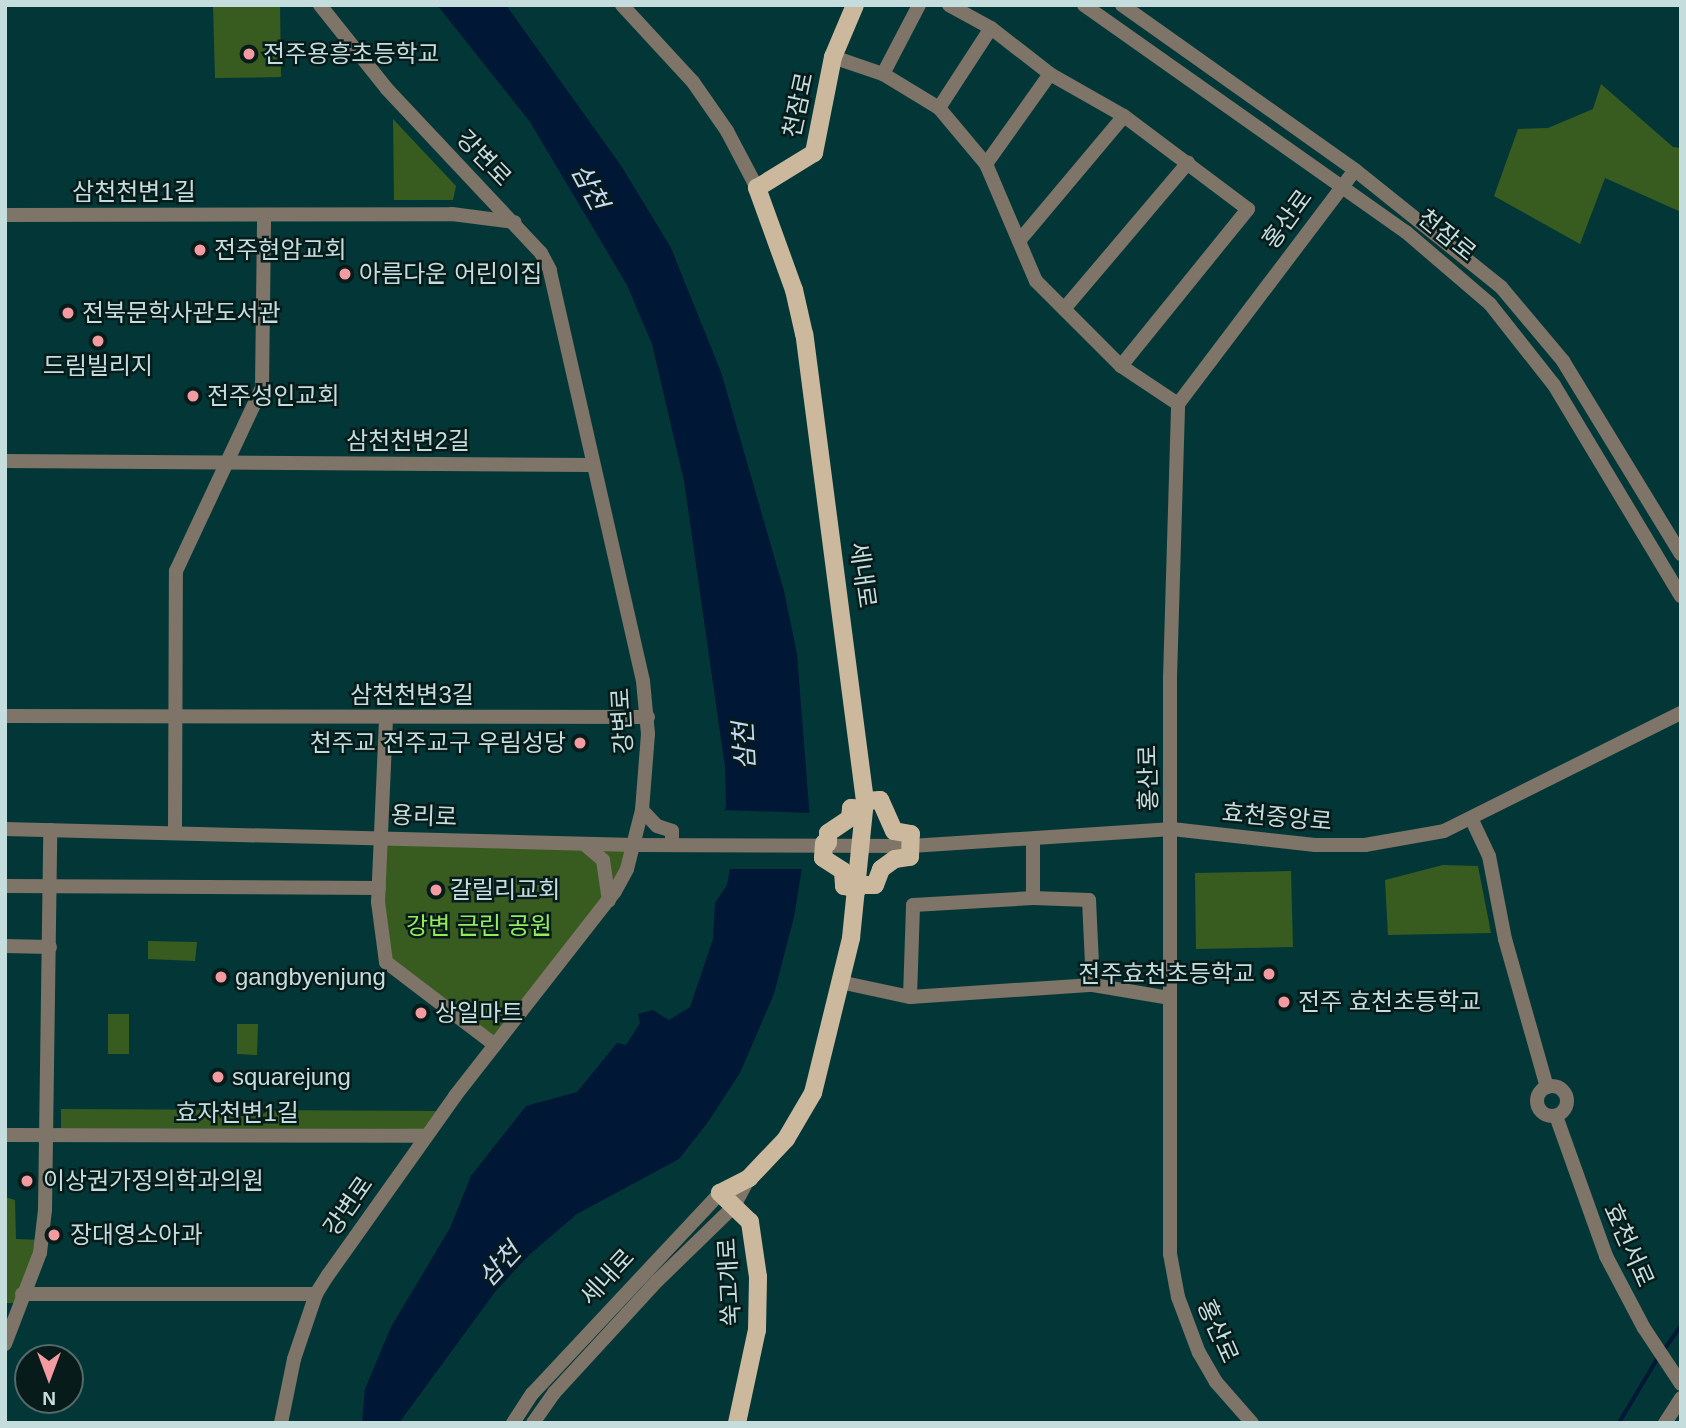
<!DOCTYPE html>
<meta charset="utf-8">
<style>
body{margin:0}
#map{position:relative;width:1686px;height:1428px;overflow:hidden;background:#033737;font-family:Arial,"Noto Sans KR",sans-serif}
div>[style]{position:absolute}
.green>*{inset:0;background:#385c20}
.water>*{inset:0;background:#001735}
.pier>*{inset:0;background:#033737}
.stream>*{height:3.5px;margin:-1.75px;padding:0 1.75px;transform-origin:1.75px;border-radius:1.75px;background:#001735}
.minor>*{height:14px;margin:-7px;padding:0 7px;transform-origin:7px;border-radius:7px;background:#7e7467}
.minor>.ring{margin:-7px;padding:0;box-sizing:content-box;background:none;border:14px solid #7e7467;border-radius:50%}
.major>*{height:18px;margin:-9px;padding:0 9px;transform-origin:9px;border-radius:9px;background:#ccb89d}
.dots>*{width:19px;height:19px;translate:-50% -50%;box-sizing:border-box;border:4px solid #081b1b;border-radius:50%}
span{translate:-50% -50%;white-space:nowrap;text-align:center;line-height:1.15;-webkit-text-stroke:5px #081b1b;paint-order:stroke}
.poi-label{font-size:24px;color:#c5dddc}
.left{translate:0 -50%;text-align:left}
.right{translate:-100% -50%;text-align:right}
.street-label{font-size:24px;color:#c5dddc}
.park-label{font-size:24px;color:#94ec59}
.water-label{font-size:26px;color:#c6d9f2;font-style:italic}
.frame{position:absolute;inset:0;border:7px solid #c5dddc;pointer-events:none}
.north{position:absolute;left:14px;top:1344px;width:70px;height:70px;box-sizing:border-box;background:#081b1b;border:2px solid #546968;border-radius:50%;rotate:180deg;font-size:19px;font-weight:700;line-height:28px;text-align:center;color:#c5dddc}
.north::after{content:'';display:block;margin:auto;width:24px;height:32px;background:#f49aa1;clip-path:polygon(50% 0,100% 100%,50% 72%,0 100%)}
</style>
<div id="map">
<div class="green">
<i style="clip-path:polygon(213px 5px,280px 5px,281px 77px,215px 78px)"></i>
<i style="clip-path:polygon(1601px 84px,1673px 147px,1681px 148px,1681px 212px,1605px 178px,1580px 244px,1494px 196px,1518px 129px,1548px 128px,1593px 109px)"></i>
<i style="clip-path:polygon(393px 119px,456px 186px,453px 200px,394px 200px)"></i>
<i style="clip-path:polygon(381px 837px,634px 845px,627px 869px,495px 1045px,386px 962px)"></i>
<i style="clip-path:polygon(1443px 865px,1478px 866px,1491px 933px,1388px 935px,1385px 880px)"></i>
<i style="clip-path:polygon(1291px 871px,1293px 947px,1196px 949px,1195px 873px)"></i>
<i style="clip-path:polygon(148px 941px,197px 942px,195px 961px,148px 959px)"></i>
<i style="clip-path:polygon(108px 1014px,129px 1014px,129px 1054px,108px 1054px)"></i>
<i style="clip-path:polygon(237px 1024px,258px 1024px,257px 1055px,237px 1054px)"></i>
<i style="clip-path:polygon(61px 1109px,436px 1111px,423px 1129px,61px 1128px)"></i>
<i style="clip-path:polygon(5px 1197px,15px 1200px,16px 1239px,42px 1240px,19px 1303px,5px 1303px)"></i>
</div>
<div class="water">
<i style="clip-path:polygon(437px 5px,506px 5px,622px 167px,671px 248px,721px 372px,784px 591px,797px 654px,810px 820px,794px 917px,774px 994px,740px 1073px,708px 1122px,679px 1159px,577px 1214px,529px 1255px,495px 1292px,399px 1423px,362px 1423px,365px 1389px,391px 1327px,450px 1228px,471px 1176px,526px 1106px,577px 1092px,617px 1043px,626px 1045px,640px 1023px,638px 1014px,653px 1010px,669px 1020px,690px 1007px,713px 939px,715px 903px,727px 885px,730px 868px,716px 844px,726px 805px,725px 767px,684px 481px,652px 344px,627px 285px,530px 122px)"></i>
</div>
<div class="pier">
<i style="clip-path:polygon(721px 810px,813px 813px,805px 869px,726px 869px,713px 844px)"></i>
</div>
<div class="stream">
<i style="left:1664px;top:1350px;width:29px;rotate:-55deg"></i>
<i style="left:1619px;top:1423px;width:78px;rotate:-59.2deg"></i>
</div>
<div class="minor">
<i style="left:622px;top:5px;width:105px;rotate:47.3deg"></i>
<i style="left:693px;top:82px;width:60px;rotate:55.2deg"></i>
<i style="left:727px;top:131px;width:64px;rotate:62.2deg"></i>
<i style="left:949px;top:5px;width:48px;rotate:28.7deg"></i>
<i style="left:991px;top:28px;width:75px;rotate:37.9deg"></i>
<i style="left:1050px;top:74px;width:85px;rotate:29.6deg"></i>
<i style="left:1124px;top:116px;width:155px;rotate:36.9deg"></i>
<i style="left:1248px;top:209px;width:202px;rotate:129deg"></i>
<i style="left:1084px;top:5px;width:394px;rotate:35.2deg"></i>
<i style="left:1406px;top:232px;width:111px;rotate:40.6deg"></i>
<i style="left:1490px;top:304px;width:103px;rotate:51.7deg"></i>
<i style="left:1554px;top:385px;width:246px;rotate:59deg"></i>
<i style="left:1122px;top:5px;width:286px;rotate:35.3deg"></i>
<i style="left:1355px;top:170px;width:187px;rotate:38.7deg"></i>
<i style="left:1501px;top:287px;width:97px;rotate:50deg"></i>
<i style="left:1563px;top:361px;width:226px;rotate:58.6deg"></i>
<i style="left:833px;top:57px;width:53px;rotate:18.8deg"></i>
<i style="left:883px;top:74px;width:66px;rotate:31.3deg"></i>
<i style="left:939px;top:108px;width:73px;rotate:50deg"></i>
<i style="left:986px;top:164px;width:127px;rotate:66.9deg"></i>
<i style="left:1036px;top:281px;width:120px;rotate:45deg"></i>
<i style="left:1121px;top:366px;width:69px;rotate:33.7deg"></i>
<i style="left:883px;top:74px;width:78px;rotate:-62.4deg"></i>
<i style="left:939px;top:108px;width:95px;rotate:-57deg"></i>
<i style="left:986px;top:164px;width:110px;rotate:-54.6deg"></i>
<i style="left:5px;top:215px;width:447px;rotate:-0.1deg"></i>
<i style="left:452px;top:214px;width:63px;rotate:7.4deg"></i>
<i style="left:1019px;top:241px;width:163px;rotate:-50deg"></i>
<i style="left:1064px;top:309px;width:192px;rotate:-49.7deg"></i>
<i style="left:5px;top:461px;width:586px;rotate:0.39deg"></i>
<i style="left:5px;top:716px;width:643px;rotate:0.09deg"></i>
<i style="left:386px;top:719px;width:183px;rotate:92.5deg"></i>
<i style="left:378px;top:902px;width:61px;rotate:82.4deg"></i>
<i style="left:386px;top:962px;width:137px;rotate:37.3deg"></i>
<i style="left:642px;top:810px;width:22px;rotate:47deg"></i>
<i style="left:657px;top:826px;width:16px;rotate:18deg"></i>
<i style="left:672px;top:831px;width:12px;rotate:90deg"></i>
<i style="left:1471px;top:818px;width:42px;rotate:64.7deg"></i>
<i style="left:1489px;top:856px;width:85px;rotate:79.1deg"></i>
<i style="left:1505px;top:939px;width:154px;rotate:74.2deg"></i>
<i style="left:5px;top:829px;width:629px;rotate:1.46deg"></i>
<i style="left:634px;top:845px;width:277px;rotate:0.2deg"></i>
<i style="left:911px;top:846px;width:262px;rotate:-3.7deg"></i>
<i style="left:1172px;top:829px;width:144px;rotate:6.4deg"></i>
<i style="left:1315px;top:845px;width:50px"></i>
<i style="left:1365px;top:845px;width:80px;rotate:-10deg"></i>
<i style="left:1444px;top:831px;width:265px;rotate:-26.5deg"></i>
<i style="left:175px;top:831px;width:260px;rotate:-89.8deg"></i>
<i style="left:176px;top:571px;width:203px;rotate:-64.9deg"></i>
<i style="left:262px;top:387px;width:172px;rotate:-89.3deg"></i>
<i style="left:1033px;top:841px;width:57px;rotate:90deg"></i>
<i style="left:584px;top:844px;width:25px;rotate:40deg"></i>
<i style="left:603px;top:860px;width:41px;rotate:81.7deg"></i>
<i style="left:5px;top:886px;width:374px;rotate:0.3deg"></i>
<i style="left:5px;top:946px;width:45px;rotate:1.3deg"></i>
<i style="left:840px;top:982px;width:72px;rotate:12.1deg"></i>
<i style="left:910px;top:997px;width:183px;rotate:-3.8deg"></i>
<i style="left:1093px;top:985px;width:77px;rotate:9.7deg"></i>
<i style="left:910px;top:997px;width:92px;rotate:-88.1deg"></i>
<i style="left:913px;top:905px;width:120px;rotate:-3.3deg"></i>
<i style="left:1033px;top:898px;width:56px;rotate:2deg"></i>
<i style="left:1089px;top:900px;width:85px;rotate:87.3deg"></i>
<i class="ring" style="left:1537px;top:1086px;width:16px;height:16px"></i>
<i style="left:1556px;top:1116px;width:149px;rotate:70.3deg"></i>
<i style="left:1606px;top:1256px;width:81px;rotate:62.2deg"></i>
<i style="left:1644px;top:1328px;width:67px;rotate:56.5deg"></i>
<i style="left:5px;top:1135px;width:421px;rotate:0.1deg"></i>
<i style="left:22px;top:1294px;width:294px"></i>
<i style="left:5px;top:1344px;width:97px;rotate:-69deg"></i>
<i style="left:40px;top:1253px;width:43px;rotate:-83.4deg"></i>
<i style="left:45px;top:1210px;width:380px;rotate:-89.2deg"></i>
<i style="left:281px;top:1423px;width:65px;rotate:-78.5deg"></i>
<i style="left:294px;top:1359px;width:69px;rotate:-71.3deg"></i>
<i style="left:316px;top:1294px;width:22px;rotate:-58deg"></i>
<i style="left:328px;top:1275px;width:219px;rotate:-54.6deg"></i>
<i style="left:455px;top:1096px;width:260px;rotate:-52deg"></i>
<i style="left:615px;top:891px;width:25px;rotate:-61deg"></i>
<i style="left:627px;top:869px;width:61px;rotate:-75.7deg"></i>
<i style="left:642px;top:810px;width:76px;rotate:-85.5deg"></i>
<i style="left:648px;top:734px;width:53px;rotate:-95.4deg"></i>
<i style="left:643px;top:681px;width:421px;rotate:-102.8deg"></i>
<i style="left:550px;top:270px;width:19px;rotate:-118deg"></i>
<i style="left:541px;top:253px;width:225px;rotate:-133.2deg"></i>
<i style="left:387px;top:89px;width:107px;rotate:-128.6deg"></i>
<i style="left:513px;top:1423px;width:35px;rotate:-57deg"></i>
<i style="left:532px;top:1394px;width:275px;rotate:-46.9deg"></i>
<i style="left:533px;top:1423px;width:37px;rotate:-55deg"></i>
<i style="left:554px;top:1393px;width:152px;rotate:-47.4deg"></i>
<i style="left:657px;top:1281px;width:107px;rotate:-44.2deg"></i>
<i style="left:734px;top:1206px;width:32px;rotate:-62deg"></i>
<i style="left:1252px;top:1423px;width:55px;rotate:-131.3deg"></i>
<i style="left:1216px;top:1382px;width:34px;rotate:-120deg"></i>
<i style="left:1199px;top:1353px;width:60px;rotate:-110.6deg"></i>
<i style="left:1178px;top:1297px;width:44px;rotate:-100.5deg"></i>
<i style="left:1170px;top:1254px;width:576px;rotate:-90deg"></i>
<i style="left:1170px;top:678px;width:274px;rotate:-88.3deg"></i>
<i style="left:1178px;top:404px;width:293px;rotate:-52.9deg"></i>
<i style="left:1665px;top:1423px;width:30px;rotate:-57deg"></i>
</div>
<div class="major">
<i style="left:824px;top:843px;width:15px;rotate:94deg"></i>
<i style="left:823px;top:858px;width:24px;rotate:33deg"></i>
<i style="left:843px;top:871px;width:15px;rotate:86deg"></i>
<i style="left:844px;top:886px;width:14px;rotate:12deg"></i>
<i style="left:828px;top:843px;width:10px;rotate:-90deg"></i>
<i style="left:828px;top:833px;width:27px;rotate:-34deg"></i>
<i style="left:850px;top:818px;width:10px;rotate:-84deg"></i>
<i style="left:851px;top:808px;width:13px;rotate:4deg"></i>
<i style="left:859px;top:885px;width:16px"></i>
<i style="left:875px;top:885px;width:17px;rotate:-69deg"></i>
<i style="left:881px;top:869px;width:17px;rotate:-36deg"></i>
<i style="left:895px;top:859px;width:15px;rotate:-8deg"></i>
<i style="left:910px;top:857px;width:23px;rotate:-88deg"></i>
<i style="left:911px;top:834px;width:17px;rotate:-170deg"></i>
<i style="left:894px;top:831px;width:34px;rotate:-114deg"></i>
<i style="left:880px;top:800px;width:15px;rotate:176deg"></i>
<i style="left:737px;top:1423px;width:95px;rotate:-77.9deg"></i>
<i style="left:757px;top:1330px;width:53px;rotate:-88.9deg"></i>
<i style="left:758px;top:1277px;width:56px;rotate:-98.3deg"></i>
<i style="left:750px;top:1222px;width:42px;rotate:-136deg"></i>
<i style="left:720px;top:1193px;width:33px;rotate:-27deg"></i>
<i style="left:749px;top:1178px;width:54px;rotate:-46.5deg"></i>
<i style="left:786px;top:1139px;width:53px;rotate:-59.6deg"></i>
<i style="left:813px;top:1093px;width:160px;rotate:-76.2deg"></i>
<i style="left:851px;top:938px;width:138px;rotate:-84.2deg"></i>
<i style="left:865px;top:801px;width:471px;rotate:-97.4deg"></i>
<i style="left:804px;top:334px;width:45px;rotate:-102.8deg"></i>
<i style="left:794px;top:290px;width:109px;rotate:-109.9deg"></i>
<i style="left:757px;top:188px;width:67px;rotate:-31.6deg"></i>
<i style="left:814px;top:153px;width:98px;rotate:-78.8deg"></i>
<i style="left:833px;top:57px;width:56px;rotate:-67.1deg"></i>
</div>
<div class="dots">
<i style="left:249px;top:54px;background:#f49aa1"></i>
<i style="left:200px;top:250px;background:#f49aa1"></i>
<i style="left:345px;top:274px;background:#f49aa1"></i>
<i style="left:68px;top:313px;background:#f49aa1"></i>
<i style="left:98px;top:341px;background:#f49aa1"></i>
<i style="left:193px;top:396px;background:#f49aa1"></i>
<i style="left:580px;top:743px;background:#f49aa1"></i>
<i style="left:436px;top:890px;background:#f49aa1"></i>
<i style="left:1269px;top:974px;background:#f49aa1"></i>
<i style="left:221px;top:977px;background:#f49aa1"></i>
<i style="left:1284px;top:1002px;background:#f49aa1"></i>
<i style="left:421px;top:1013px;background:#f49aa1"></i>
<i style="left:218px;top:1077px;background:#f49aa1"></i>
<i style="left:27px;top:1181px;background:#f49aa1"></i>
<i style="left:54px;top:1235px;background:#f49aa1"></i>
</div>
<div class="poi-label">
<span class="left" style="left:263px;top:54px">전주용흥초등학교</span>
<span class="left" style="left:214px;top:250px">전주현암교회</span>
<span class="left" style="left:359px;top:274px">아름다운 어린이집</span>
<span class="left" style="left:82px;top:313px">전북문학사관도서관</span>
<span style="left:98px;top:366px">드림빌리지</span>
<span class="left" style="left:207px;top:396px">전주성인교회</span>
<span class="right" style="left:566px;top:743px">천주교 전주교구 우림성당</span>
<span class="left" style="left:450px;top:890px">갈릴리교회</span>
<span class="right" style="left:1255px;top:974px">전주효천초등학교</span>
<span class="left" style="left:235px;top:977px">gangbyenjung</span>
<span class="left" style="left:1298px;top:1002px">전주 효천초등학교</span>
<span class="left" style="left:435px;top:1013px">상일마트</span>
<span class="left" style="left:232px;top:1077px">squarejung</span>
<span class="left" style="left:43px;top:1181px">이상권가정의학과의원</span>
<span class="left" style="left:70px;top:1235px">장대영소아과</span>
</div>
<div class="street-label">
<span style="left:798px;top:105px;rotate:-78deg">천잠로</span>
<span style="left:484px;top:158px;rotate:46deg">강변로</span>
<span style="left:134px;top:192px">삼천천변1길</span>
<span style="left:1287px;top:219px;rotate:-54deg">홍산로</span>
<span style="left:1447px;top:235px;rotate:39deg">천잠로</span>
<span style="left:408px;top:441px">삼천천변2길</span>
<span style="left:863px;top:575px;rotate:82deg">세내로</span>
<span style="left:412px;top:695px">삼천천변3길</span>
<span style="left:622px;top:721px;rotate:-93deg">강변로</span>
<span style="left:1148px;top:778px;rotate:-91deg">홍산로</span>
<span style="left:424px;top:816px;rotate:2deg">용리로</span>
<span style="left:1277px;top:817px;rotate:5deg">효천중앙로</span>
<span style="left:237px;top:1113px">효자천변1길</span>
<span style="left:348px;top:1206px;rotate:-55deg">강변로</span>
<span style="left:1629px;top:1245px;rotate:66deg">효천서로</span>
<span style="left:607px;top:1277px;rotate:-47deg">세내로</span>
<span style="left:729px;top:1282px;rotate:-93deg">쑥고개로</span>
<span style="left:1218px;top:1331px;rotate:66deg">홍산로</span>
</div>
<div class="park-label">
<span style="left:479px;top:926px">강변 근린 공원</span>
</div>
<div class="water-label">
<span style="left:589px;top:187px;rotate:62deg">삼천</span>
<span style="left:745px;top:746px;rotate:-93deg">삼천</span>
<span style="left:500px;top:1265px;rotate:-47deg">삼천</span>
</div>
<div class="frame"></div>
<div class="north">N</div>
</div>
